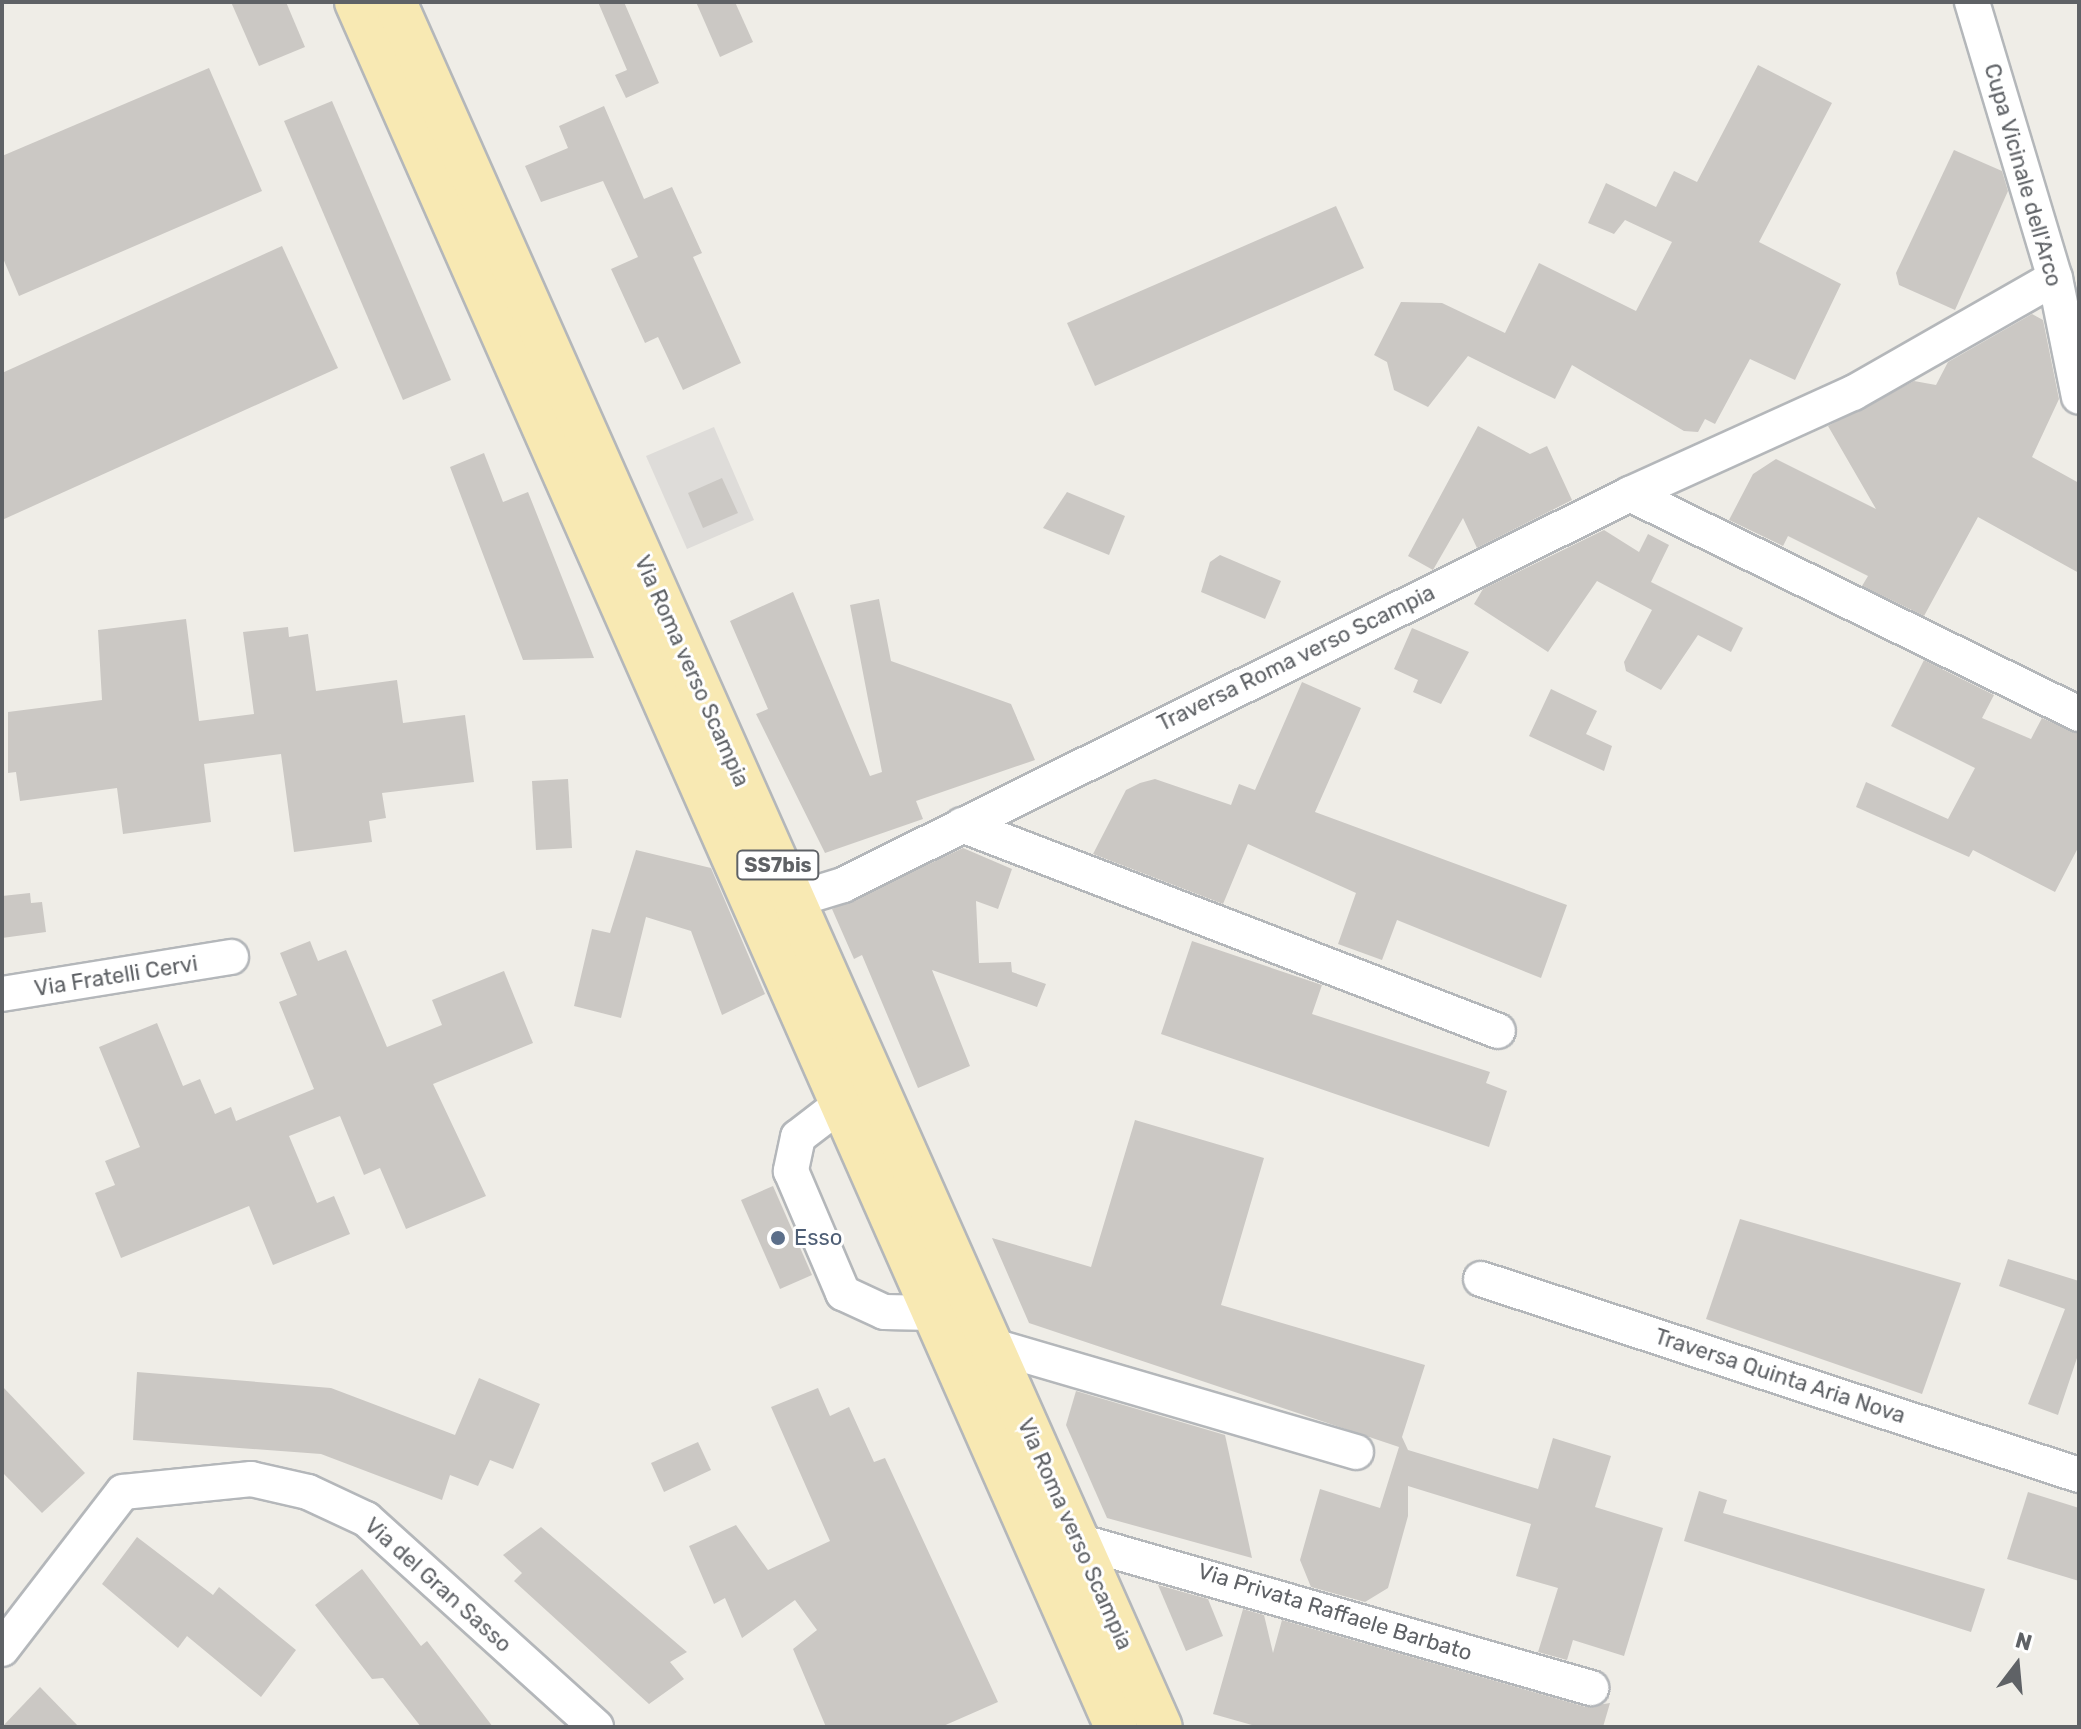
<!DOCTYPE html>
<style>
body{margin:0}
#map{position:relative;width:2081px;height:1729px;overflow:hidden;background:#efede7;font-family:Rubik,sans-serif}
div>[style]{position:absolute}
.industrial>*{inset:0;background:#dedcd9}
.building>*{inset:0;background:#cbc8c4}
.roads{filter:drop-shadow(2px 0 #b4b7ba) drop-shadow(-2px 0 #b4b7ba) drop-shadow(0 2px #b4b7ba) drop-shadow(0 -2px #b4b7ba)}
.minor>*{height:34px;margin:-17px;padding:0 17px;transform-origin:17px;border-radius:17px;background:#fff}
.major>*{height:42px;margin:-21px;padding:0 21px;transform-origin:21px;border-radius:21px;background:#f8e9b3}
.dots>*{width:22px;height:22px;translate:-50% -50%;box-sizing:border-box;border:4px solid #fff;border-radius:50%}
span{translate:-50% -50%;white-space:nowrap;text-align:center;line-height:1.15;-webkit-text-stroke:6px #fff;paint-order:stroke}
.shield-label span{padding:2px 6px;background:#fff;border:2px solid;border-radius:6px;-webkit-text-stroke-width:0}
.shield-label{font-size:20px;color:#5f6266;font-weight:700}
.street-label{font-size:22px;color:#5f6266}
.service-label{font-size:22px;color:#4e5e75}
.left{translate:0 -50%;text-align:left}
.frame{position:absolute;inset:0;border:4px solid #5f6266;pointer-events:none}
.north{position:absolute;left:1977px;top:1625px;width:80px;height:80px;-webkit-text-stroke:6px #fff;paint-order:stroke;rotate:16deg;font-size:22px;font-weight:700;line-height:32px;text-align:center;color:#5f6266}
.north::after{content:'';display:block;margin:auto;width:28px;height:36px;background:#5f6266;clip-path:polygon(50% 0,100% 100%,50% 72%,0 100%)}
</style>
<div id="map">
<div class="industrial">
<i style="clip-path:polygon(714px 427px,754px 520px,687px 549px,646px 456px)"></i>
</div>
<div class="building">
<i style="clip-path:polygon(231px 2px,286px 2px,305px 47px,259px 66px)"></i>
<i style="clip-path:polygon(598px 2px,624px 2px,659px 83px,626px 98px,615px 75px,627px 70px)"></i>
<i style="clip-path:polygon(696px 2px,735px 2px,753px 42px,720px 57px)"></i>
<i style="clip-path:polygon(1758px 65px,1832px 103px,1759px 242px,1841px 284px,1795px 380px,1750px 359px,1715px 424px,1705px 419px,1698px 432px,1684px 431px,1572px 365px,1555px 399px,1468px 356px,1428px 407px,1394px 390px,1387px 362px,1374px 355px,1401px 302px,1442px 303px,1505px 333px,1539px 263px,1636px 311px,1672px 242px,1625px 220px,1614px 234px,1588px 223px,1606px 183px,1656px 207px,1674px 171px,1697px 182px)"></i>
<i style="clip-path:polygon(209px 68px,262px 191px,19px 296px,2px 256px,2px 156px)"></i>
<i style="clip-path:polygon(332px 101px,451px 380px,403px 400px,284px 121px)"></i>
<i style="clip-path:polygon(604px 106px,644px 199px,672px 187px,702px 253px,693px 257px,741px 363px,683px 390px,658px 337px,645px 343px,611px 269px,638px 257px,603px 181px,541px 202px,525px 166px,568px 148px,559px 126px)"></i>
<i style="clip-path:polygon(1954px 150px,2002px 171px,2008px 191px,1955px 310px,1899px 285px,1896px 273px)"></i>
<i style="clip-path:polygon(1336px 206px,1364px 268px,1095px 386px,1067px 323px)"></i>
<i style="clip-path:polygon(282px 246px,338px 368px,2px 520px,2px 373px)"></i>
<i style="clip-path:polygon(2032px 314px,2043px 320px,2059px 399px,2032px 457px,2079px 483px,2079px 573px,1978px 517px,1924px 616px,1862px 586px,1868px 576px,1788px 536px,1783px 546px,1729px 520px,1753px 474px,1776px 459px,1876px 509px,1828px 426px,1914px 381px,1936px 385px,1948px 362px)"></i>
<i style="clip-path:polygon(1478px 426px,1530px 454px,1547px 446px,1572px 500px,1477px 548px,1463px 518px,1433px 570px,1408px 556px)"></i>
<i style="clip-path:polygon(484px 453px,503px 502px,528px 492px,594px 658px,523px 660px,450px 467px)"></i>
<i style="clip-path:polygon(722px 478px,738px 513px,703px 528px,688px 493px)"></i>
<i style="clip-path:polygon(1067px 492px,1125px 516px,1109px 555px,1043px 528px)"></i>
<i style="clip-path:polygon(1604px 530px,1639px 552px,1648px 534px,1669px 545px,1651px 582px,1743px 628px,1731px 652px,1698px 635px,1661px 690px,1626px 671px,1624px 662px,1652px 610px,1597px 581px,1548px 652px,1474px 604px,1483px 589px)"></i>
<i style="clip-path:polygon(1220px 555px,1281px 581px,1265px 619px,1201px 592px,1210px 562px)"></i>
<i style="clip-path:polygon(793px 592px,870px 776px,882px 772px,850px 605px,879px 599px,891px 661px,1011px 704px,1035px 760px,916px 801px,923px 819px,825px 853px,756px 714px,768px 709px,730px 621px)"></i>
<i style="clip-path:polygon(186px 619px,199px 721px,254px 714px,243px 632px,288px 627px,289px 637px,308px 634px,316px 691px,397px 680px,403px 723px,465px 715px,474px 782px,382px 793px,386px 818px,369px 821px,372px 842px,294px 852px,281px 754px,204px 764px,211px 822px,123px 834px,117px 788px,20px 801px,16px 772px,8px 773px,8px 712px,102px 700px,98px 630px)"></i>
<i style="clip-path:polygon(1412px 628px,1469px 652px,1441px 704px,1413px 692px,1418px 680px,1394px 669px)"></i>
<i style="clip-path:polygon(1924px 660px,1994px 695px,1982px 718px,2031px 739px,2042px 718px,2079px 734px,2079px 846px,2055px 892px,1973px 850px,1969px 857px,1856px 807px,1866px 782px,1948px 819px,1975px 768px,1891px 726px)"></i>
<i style="clip-path:polygon(1302px 682px,1361px 708px,1315px 812px,1567px 905px,1541px 978px,1397px 920px,1382px 960px,1338px 944px,1356px 893px,1248px 844px,1223px 904px,1093px 854px,1126px 790px,1140px 783px,1155px 779px,1231px 805px,1239px 784px,1255px 790px)"></i>
<i style="clip-path:polygon(1551px 689px,1597px 711px,1586px 734px,1612px 746px,1604px 771px,1529px 736px)"></i>
<i style="clip-path:polygon(568px 779px,572px 848px,536px 850px,532px 781px)"></i>
<i style="clip-path:polygon(963px 848px,1012px 869px,998px 909px,976px 901px,979px 963px,1011px 962px,1012px 972px,1046px 984px,1037px 1007px,932px 970px,970px 1066px,918px 1088px,862px 955px,854px 959px,832px 909px)"></i>
<i style="clip-path:polygon(636px 850px,711px 868px,765px 994px,722px 1015px,691px 931px,646px 917px,621px 1018px,574px 1006px,592px 929px,610px 933px)"></i>
<i style="clip-path:polygon(30px 893px,31px 903px,42px 902px,46px 932px,2px 938px,2px 896px)"></i>
<i style="clip-path:polygon(310px 941px,318px 961px,346px 950px,387px 1047px,442px 1025px,432px 1000px,504px 971px,533px 1043px,433px 1084px,486px 1196px,406px 1229px,380px 1168px,364px 1175px,340px 1116px,289px 1136px,317px 1203px,334px 1196px,350px 1234px,273px 1265px,249px 1206px,121px 1258px,95px 1193px,115px 1185px,105px 1161px,140px 1147px,99px 1047px,157px 1023px,183px 1086px,200px 1079px,215px 1114px,231px 1107px,236px 1121px,314px 1089px,279px 1002px,297px 995px,280px 953px)"></i>
<i style="clip-path:polygon(1192px 941px,1322px 985px,1312px 1014px,1490px 1072px,1486px 1083px,1507px 1091px,1489px 1147px,1161px 1034px)"></i>
<i style="clip-path:polygon(1135px 1120px,1264px 1158px,1221px 1305px,1425px 1365px,1402px 1437px,1408px 1450px,1538px 1489px,1553px 1438px,1611px 1456px,1595px 1507px,1663px 1528px,1624px 1656px,1573px 1640px,1567px 1660px,1538px 1652px,1558px 1588px,1516px 1576px,1531px 1524px,1408px 1486px,1408px 1516px,1388px 1588px,1365px 1602px,1311px 1587px,1300px 1560px,1320px 1489px,1380px 1508px,1399px 1447px,1029px 1323px,992px 1238px,1091px 1267px)"></i>
<i style="clip-path:polygon(773px 1186px,812px 1275px,780px 1289px,741px 1200px)"></i>
<i style="clip-path:polygon(1740px 1219px,1961px 1283px,1922px 1394px,1706px 1319px)"></i>
<i style="clip-path:polygon(2008px 1259px,2079px 1281px,2079px 1352px,2058px 1415px,2028px 1404px,2065px 1309px,1999px 1286px)"></i>
<i style="clip-path:polygon(137px 1372px,331px 1388px,455px 1435px,479px 1378px,540px 1404px,513px 1469px,490px 1460px,478px 1486px,450px 1475px,442px 1500px,321px 1454px,133px 1440px)"></i>
<i style="clip-path:polygon(2px 1386px,85px 1473px,42px 1513px,2px 1472px)"></i>
<i style="clip-path:polygon(818px 1388px,830px 1416px,849px 1407px,874px 1462px,885px 1458px,998px 1702px,941px 1727px,826px 1727px,793px 1649px,817px 1630px,795px 1600px,742px 1638px,725px 1598px,714px 1604px,689px 1546px,736px 1525px,768px 1570px,830px 1541px,771px 1407px)"></i>
<i style="clip-path:polygon(1076px 1391px,1225px 1435px,1252px 1558px,1107px 1518px,1066px 1425px)"></i>
<i style="clip-path:polygon(698px 1442px,711px 1470px,664px 1492px,651px 1463px)"></i>
<i style="clip-path:polygon(1699px 1491px,1727px 1500px,1723px 1513px,1985px 1589px,1971px 1632px,1684px 1541px)"></i>
<i style="clip-path:polygon(2028px 1492px,2079px 1508px,2079px 1581px,2007px 1559px)"></i>
<i style="clip-path:polygon(541px 1527px,687px 1652px,670px 1662px,684px 1679px,649px 1704px,514px 1581px,522px 1573px,503px 1555px)"></i>
<i style="clip-path:polygon(137px 1537px,213px 1595px,219px 1587px,296px 1650px,261px 1697px,187px 1636px,178px 1648px,102px 1584px)"></i>
<i style="clip-path:polygon(362px 1569px,421px 1646px,427px 1641px,493px 1727px,421px 1727px,383px 1678px,372px 1679px,315px 1605px)"></i>
<i style="clip-path:polygon(1158px 1585px,1208px 1599px,1223px 1636px,1186px 1651px)"></i>
<i style="clip-path:polygon(1243px 1609px,1264px 1615px,1273px 1653px,1282px 1620px,1586px 1707px,1610px 1703px,1603px 1727px,1259px 1727px,1213px 1714px)"></i>
<i style="clip-path:polygon(40px 1687px,79px 1727px,2px 1727px)"></i>
</div>
<div class="roads">
<div class="minor">
<i style="left:1972px;top:2px;width:288px;rotate:73.3deg"></i>
<i style="left:2055px;top:278px;width:121px;rotate:78.6deg"></i>
<i style="left:1630px;top:494px;width:500px;rotate:26.1deg"></i>
<i style="left:962px;top:825px;width:574px;rotate:21.02deg"></i>
<i style="left:794px;top:900px;width:51px;rotate:-17deg"></i>
<i style="left:843px;top:885px;width:879px;rotate:-26.42deg"></i>
<i style="left:1630px;top:494px;width:245px;rotate:-24.4deg"></i>
<i style="left:1853px;top:393px;width:232px;rotate:-29.7deg"></i>
<i style="left:2px;top:994px;width:232px;rotate:-9.2deg"></i>
<i style="left:841px;top:1104px;width:54px;rotate:142.5deg"></i>
<i style="left:798px;top:1137px;width:35px;rotate:102deg"></i>
<i style="left:791px;top:1171px;width:133px;rotate:66.9deg"></i>
<i style="left:843px;top:1293px;width:45px;rotate:24.9deg"></i>
<i style="left:884px;top:1312px;width:50px;rotate:1.1deg"></i>
<i style="left:1481px;top:1279px;width:629px;rotate:18.15deg"></i>
<i style="left:973px;top:1340px;width:399px;rotate:16.3deg"></i>
<i style="left:1078px;top:1541px;width:534px;rotate:15.99deg"></i>
<i style="left:2px;top:1649px;width:198px;rotate:-52.4deg"></i>
<i style="left:123px;top:1492px;width:129px;rotate:-5.8deg"></i>
<i style="left:251px;top:1479px;width:58px;rotate:12.8deg"></i>
<i style="left:308px;top:1492px;width:64px;rotate:25deg"></i>
<i style="left:366px;top:1519px;width:310px;rotate:42.1deg"></i>
</div>
<div class="major">
<i style="left:356px;top:2px;width:1885px;rotate:66.22deg"></i>
<i style="left:395px;top:2px;width:1887px;rotate:66.06deg"></i>
</div>
</div>
<div class="dots">
<i style="left:778px;top:1238px;background:#5c6f8a"></i>
</div>
<div class="shield-label">
<span style="left:778px;top:865px">SS7bis</span>
</div>
<div class="street-label">
<span style="left:2023px;top:175px;rotate:74deg">Cupa Vicinale dell'Arco</span>
<span style="left:1296px;top:658px;rotate:-26deg">Traversa Roma verso Scampia</span>
<span style="left:692px;top:671px;rotate:66deg">Via Roma verso Scampia</span>
<span style="left:116px;top:976px;rotate:-9deg">Via Fratelli Cervi</span>
<span style="left:1780px;top:1376px;rotate:18deg">Traversa Quinta Aria Nova</span>
<span style="left:1075px;top:1534px;rotate:66deg">Via Roma verso Scampia</span>
<span style="left:438px;top:1585px;rotate:42deg">Via del Gran Sasso</span>
<span style="left:1335px;top:1612px;rotate:17deg">Via Privata Raffaele Barbato</span>
</div>
<div class="service-label">
<span class="left" style="left:794px;top:1238px">Esso</span>
</div>
<div class="frame"></div>
<div class="north">N</div>
</div>
